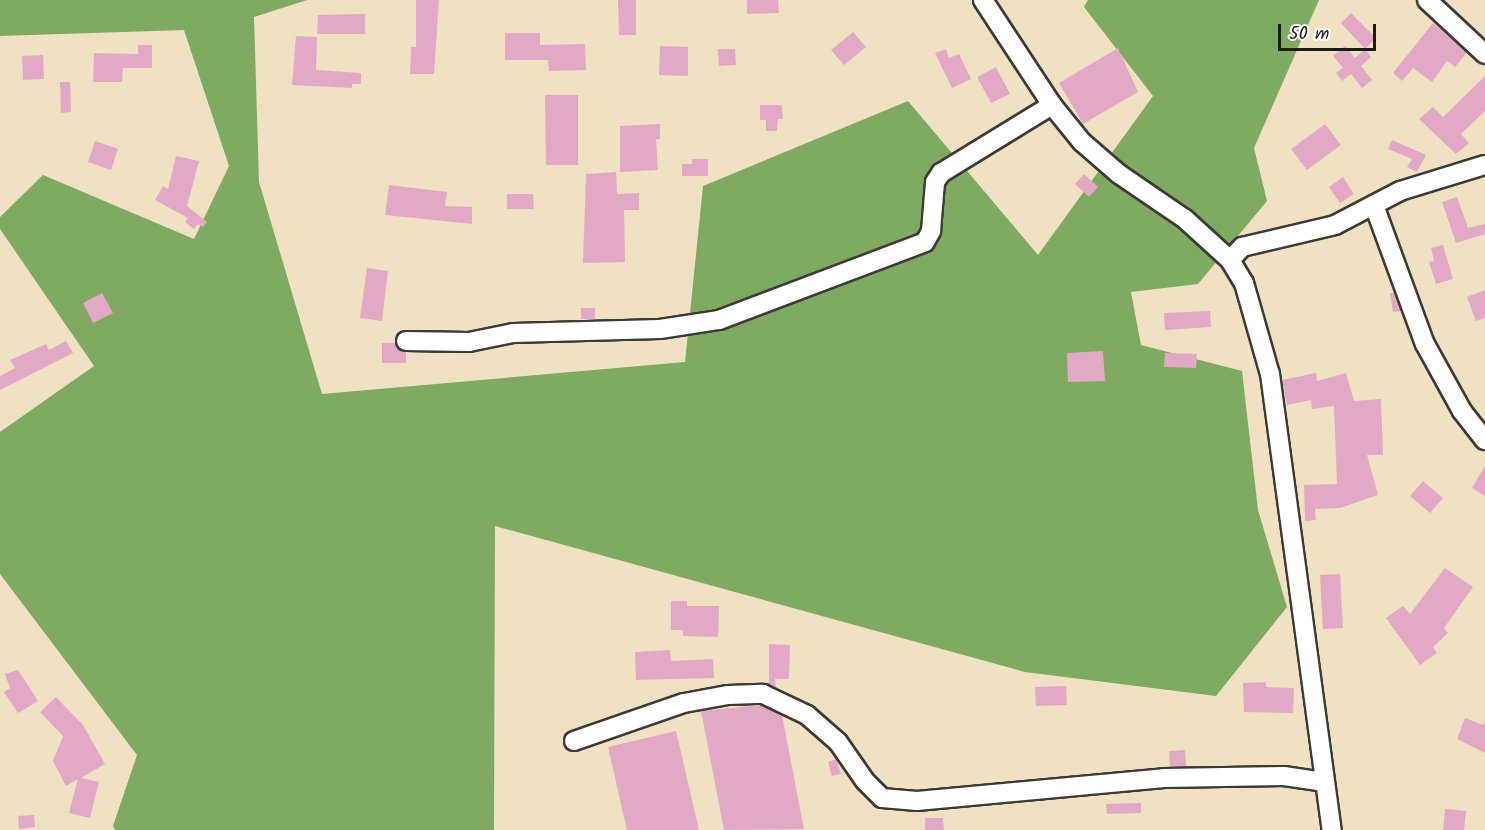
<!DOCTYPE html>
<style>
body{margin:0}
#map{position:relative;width:1485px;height:830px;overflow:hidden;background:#efe1c2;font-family:Kalam,sans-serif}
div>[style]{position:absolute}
.forest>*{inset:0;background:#7eaa61}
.building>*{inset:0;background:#e2a9c7}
.roads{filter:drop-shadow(2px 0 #3c3a35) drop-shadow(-2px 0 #3c3a35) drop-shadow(0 2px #3c3a35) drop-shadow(0 -2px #3c3a35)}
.minor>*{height:18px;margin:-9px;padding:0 9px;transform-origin:9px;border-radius:9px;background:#fff}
span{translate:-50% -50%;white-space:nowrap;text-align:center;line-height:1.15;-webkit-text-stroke:4.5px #fff;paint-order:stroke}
.scale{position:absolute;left:1278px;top:24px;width:98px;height:27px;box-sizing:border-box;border:3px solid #1c1c1c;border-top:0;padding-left:8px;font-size:18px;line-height:21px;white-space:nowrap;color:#1c1c1c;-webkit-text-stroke:4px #fff;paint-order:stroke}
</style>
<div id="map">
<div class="forest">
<i style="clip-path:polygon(0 0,307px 0,254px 17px,259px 182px,322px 394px,685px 362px,703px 186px,908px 101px,1038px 255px,1153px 96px,1084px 7px,1088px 0,1319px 0,1254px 148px,1267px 201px,1198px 284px,1131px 292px,1141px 345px,1242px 371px,1258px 510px,1287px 607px,1216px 696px,1025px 672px,495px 526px,494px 830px,115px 830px,113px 826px,137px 755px,0 574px,0 432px,94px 366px,0 229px,0 217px,43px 175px,194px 239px,229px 166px,184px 30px,0 36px)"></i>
</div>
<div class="building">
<i style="clip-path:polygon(416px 0,439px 0,434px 74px,410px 74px,411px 47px,416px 47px)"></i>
<i style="clip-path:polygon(618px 0,636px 0,636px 35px,619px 35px)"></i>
<i style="clip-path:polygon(747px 0,778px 0,779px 13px,747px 14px)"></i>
<i style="clip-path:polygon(1351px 13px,1376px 38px,1365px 49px,1341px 23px)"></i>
<i style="clip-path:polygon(365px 14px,365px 34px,317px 34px,318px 15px)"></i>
<i style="clip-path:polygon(1433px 23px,1467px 52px,1455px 67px,1447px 61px,1432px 82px,1413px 68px,1402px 81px,1393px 73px)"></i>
<i style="clip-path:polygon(853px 32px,866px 47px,844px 65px,831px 50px)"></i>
<i style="clip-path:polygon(505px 33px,540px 33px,540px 45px,585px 44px,586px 70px,549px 71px,548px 60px,505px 60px)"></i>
<i style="clip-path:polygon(296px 36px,317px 37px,316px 70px,361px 73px,361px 84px,352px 84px,352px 88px,292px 85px)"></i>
<i style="clip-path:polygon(138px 45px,152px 45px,152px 68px,123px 68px,122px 82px,93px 82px,94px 53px,138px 54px)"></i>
<i style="clip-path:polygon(660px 46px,688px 47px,688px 76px,659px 75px)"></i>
<i style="clip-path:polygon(1345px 46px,1355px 58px,1365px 49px,1371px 57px,1361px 66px,1372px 80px,1362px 88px,1351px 74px,1342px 81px,1336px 73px,1343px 68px,1333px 56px)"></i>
<i style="clip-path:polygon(1118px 48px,1138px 92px,1083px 124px,1059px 83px)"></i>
<i style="clip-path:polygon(718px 49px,735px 49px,736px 65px,719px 66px)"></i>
<i style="clip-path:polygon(946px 49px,949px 58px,959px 54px,971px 79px,952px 88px,935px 53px)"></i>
<i style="clip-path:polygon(43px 55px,44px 79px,23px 80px,22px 56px)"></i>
<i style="clip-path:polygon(996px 67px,1010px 94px,991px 103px,977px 77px)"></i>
<i style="clip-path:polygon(1485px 76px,1485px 111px,1461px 134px,1469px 143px,1456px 154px,1419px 119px,1433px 107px,1443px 117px)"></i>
<i style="clip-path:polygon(60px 82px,70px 82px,71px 112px,61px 113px)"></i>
<i style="clip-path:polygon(545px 95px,578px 95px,578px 165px,546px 165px)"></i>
<i style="clip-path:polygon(760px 105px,782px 105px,783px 119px,778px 119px,777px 131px,766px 131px,766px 120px,760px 120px)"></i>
<i style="clip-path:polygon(660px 124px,660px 139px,656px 139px,658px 170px,620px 172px,620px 126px)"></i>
<i style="clip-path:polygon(1325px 124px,1341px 145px,1307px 170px,1291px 149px)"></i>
<i style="clip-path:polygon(1392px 140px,1426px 155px,1417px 172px,1407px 167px,1412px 159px,1388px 149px)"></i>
<i style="clip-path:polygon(95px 141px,118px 149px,111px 170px,88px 162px)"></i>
<i style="clip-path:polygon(176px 156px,199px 161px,187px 206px,207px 222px,203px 227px,198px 224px,194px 229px,185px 222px,188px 218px,155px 200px,163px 186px,168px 189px)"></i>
<i style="clip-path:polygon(692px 159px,708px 159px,708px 176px,682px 176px,682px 164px,692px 164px)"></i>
<i style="clip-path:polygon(616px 172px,617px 194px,639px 193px,639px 210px,624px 210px,625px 262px,583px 263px,586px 174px)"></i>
<i style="clip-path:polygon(1084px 174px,1098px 187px,1089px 197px,1075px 184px)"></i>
<i style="clip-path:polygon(1343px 177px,1354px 194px,1340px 203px,1329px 187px)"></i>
<i style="clip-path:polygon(389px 185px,447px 192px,445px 206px,472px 207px,472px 224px,385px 215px)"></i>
<i style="clip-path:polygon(507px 194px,533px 194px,534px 209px,507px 209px)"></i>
<i style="clip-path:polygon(1457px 197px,1468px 228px,1485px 224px,1485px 234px,1456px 243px,1442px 202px)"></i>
<i style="clip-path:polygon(1443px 245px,1453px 279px,1436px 284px,1429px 262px,1434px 261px,1431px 248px)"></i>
<i style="clip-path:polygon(367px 268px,388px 271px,382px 321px,360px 318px)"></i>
<i style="clip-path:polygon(1485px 290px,1485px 318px,1476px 321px,1467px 297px)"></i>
<i style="clip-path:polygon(102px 293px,113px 313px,93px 323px,83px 303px)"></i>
<i style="clip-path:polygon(1390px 293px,1394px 293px,1401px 311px,1393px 312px)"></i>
<i style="clip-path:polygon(581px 308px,595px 308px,595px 319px,581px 319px)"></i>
<i style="clip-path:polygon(1210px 311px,1211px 327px,1165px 330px,1164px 313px)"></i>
<i style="clip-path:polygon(66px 341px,73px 353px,0 390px,0 376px,15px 368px,10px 360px,46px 344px,49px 350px)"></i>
<i style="clip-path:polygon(382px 343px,395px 343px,406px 352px,406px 363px,382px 363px)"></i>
<i style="clip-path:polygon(1103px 351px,1105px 381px,1068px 382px,1067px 353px)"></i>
<i style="clip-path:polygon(1165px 353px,1197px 354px,1196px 368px,1164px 367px)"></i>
<i style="clip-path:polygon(1316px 373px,1317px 381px,1346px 373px,1354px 401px,1381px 399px,1383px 455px,1367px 455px,1378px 495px,1340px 508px,1315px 509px,1316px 520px,1305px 521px,1304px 485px,1337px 484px,1334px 406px,1312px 409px,1311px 400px,1287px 405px,1282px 380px)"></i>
<i style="clip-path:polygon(1485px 466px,1485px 496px,1472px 488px)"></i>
<i style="clip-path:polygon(1423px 481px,1443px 498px,1430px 513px,1410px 496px)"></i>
<i style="clip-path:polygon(1445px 568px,1473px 587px,1444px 628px,1448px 633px,1433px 647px,1437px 653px,1420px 665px,1386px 618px,1403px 606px,1410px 614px)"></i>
<i style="clip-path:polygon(1340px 574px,1343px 628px,1323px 629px,1320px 575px)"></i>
<i style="clip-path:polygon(671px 601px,687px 601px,687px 606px,719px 606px,718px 637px,683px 636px,683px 630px,671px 630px)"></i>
<i style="clip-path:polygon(769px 644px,790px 645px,789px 679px,775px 679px,776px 688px,769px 684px)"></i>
<i style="clip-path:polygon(670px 650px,671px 661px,713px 659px,714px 678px,636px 680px,635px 652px)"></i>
<i style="clip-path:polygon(18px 670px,38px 701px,18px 713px,4px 692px,10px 688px,5px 674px)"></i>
<i style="clip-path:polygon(1266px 682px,1266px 687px,1294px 688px,1293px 713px,1244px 712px,1243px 683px)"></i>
<i style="clip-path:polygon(1066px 686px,1067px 705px,1036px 706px,1035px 687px)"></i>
<i style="clip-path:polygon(56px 697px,83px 725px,105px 764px,81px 778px,99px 782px,90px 818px,69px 813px,78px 779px,66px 786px,53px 761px,63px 736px,40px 712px)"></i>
<i style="clip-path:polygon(761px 705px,782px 715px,804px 829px,724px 830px,701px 711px)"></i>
<i style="clip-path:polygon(1465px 718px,1483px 725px,1485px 720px,1485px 753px,1457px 739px)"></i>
<i style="clip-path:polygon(676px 731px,699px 830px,627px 830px,608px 747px)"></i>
<i style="clip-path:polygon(1185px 750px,1186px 766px,1170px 767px,1169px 751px)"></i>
<i style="clip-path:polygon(836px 759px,841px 774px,832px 776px,828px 762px)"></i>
<i style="clip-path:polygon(1141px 803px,1141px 813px,1107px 814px,1106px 804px)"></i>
<i style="clip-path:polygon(1445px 809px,1466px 811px,1464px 830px,1443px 830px)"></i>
<i style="clip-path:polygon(34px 815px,35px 827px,19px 829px,18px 816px)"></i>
<i style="clip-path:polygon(925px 818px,943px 818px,944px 830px,925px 830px)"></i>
</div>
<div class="roads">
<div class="minor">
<i style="left:983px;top:0;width:126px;rotate:56.7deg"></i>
<i style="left:1052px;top:105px;width:48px;rotate:51deg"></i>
<i style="left:1082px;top:142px;width:49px;rotate:40.9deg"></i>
<i style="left:1119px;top:174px;width:80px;rotate:34.3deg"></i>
<i style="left:1185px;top:219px;width:61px;rotate:42.3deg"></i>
<i style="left:1230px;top:260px;width:27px;rotate:59deg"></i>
<i style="left:1244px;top:283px;width:95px;rotate:74.1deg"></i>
<i style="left:1270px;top:374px;width:460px;rotate:82.3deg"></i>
<i style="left:1427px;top:0;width:79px;rotate:43deg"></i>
<i style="left:1374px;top:205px;width:148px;rotate:69.9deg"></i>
<i style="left:1425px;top:344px;width:77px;rotate:61.1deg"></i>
<i style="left:1462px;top:411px;width:37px;rotate:52deg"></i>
<i style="left:1230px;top:260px;width:18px;rotate:-47deg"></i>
<i style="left:1242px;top:247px;width:96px;rotate:-13.3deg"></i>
<i style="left:1335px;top:225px;width:73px;rotate:-27.6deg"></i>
<i style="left:1400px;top:191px;width:89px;rotate:-17deg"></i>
<i style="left:406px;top:341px;width:63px;rotate:0.9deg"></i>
<i style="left:469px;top:342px;width:45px;rotate:-11.6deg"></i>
<i style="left:513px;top:333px;width:147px;rotate:-1.6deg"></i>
<i style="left:660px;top:329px;width:60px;rotate:-8.7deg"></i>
<i style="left:719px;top:320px;width:220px;rotate:-20.7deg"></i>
<i style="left:925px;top:242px;width:13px;rotate:-61deg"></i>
<i style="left:931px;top:231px;width:49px;rotate:-85.3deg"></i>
<i style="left:935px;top:182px;width:11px;rotate:-56deg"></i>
<i style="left:941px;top:173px;width:130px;rotate:-31.5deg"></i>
<i style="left:574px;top:741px;width:116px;rotate:-19.1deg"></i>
<i style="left:684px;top:703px;width:45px;rotate:-10.3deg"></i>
<i style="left:728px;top:695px;width:35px;rotate:-2deg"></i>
<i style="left:763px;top:694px;width:49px;rotate:25.5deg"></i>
<i style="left:807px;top:715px;width:41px;rotate:41.1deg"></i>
<i style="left:838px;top:742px;width:47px;rotate:55.3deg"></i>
<i style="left:865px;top:781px;width:24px;rotate:45deg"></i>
<i style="left:882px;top:798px;width:35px;rotate:5deg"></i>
<i style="left:917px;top:801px;width:248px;rotate:-5.3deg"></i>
<i style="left:1164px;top:778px;width:120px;rotate:-1deg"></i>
<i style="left:1284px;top:776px;width:40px;rotate:8.5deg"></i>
</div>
</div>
<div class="scale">50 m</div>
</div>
